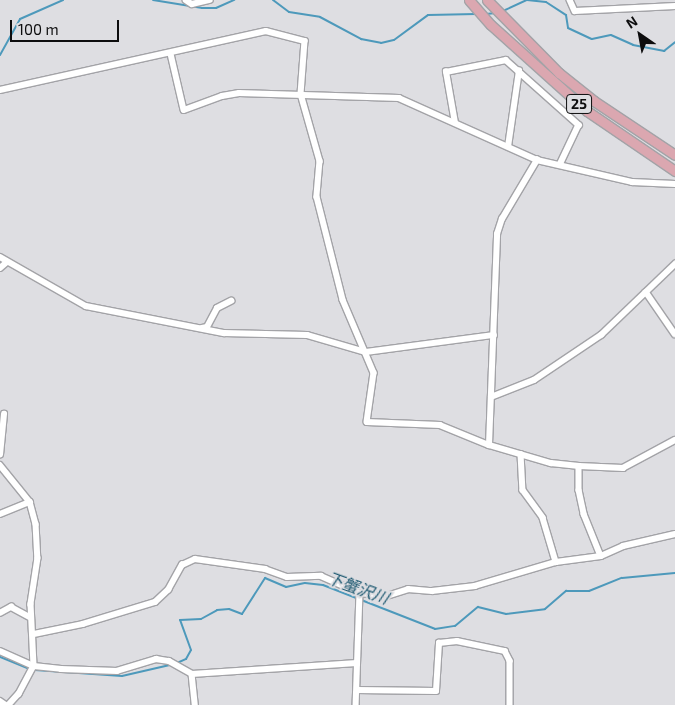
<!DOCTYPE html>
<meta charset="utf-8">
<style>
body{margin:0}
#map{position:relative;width:675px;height:705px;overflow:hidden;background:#dedee2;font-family:"Exo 2","Noto Sans JP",sans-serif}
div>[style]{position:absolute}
.stream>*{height:2px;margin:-1px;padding:0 1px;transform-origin:1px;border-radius:1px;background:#4d99bb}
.roads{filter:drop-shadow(1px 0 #a3a3a7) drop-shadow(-1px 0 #a3a3a7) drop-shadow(0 1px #a3a3a7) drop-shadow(0 -1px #a3a3a7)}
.street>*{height:5.5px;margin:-2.75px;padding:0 2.75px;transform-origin:2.75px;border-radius:2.75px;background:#fff}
.primary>*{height:9px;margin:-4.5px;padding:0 4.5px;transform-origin:4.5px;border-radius:4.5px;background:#dba7b0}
span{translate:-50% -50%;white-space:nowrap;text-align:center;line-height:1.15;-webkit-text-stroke:4px #dedee2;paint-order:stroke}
.shield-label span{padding:1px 4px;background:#dedee2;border:1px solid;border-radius:4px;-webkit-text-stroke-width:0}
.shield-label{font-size:14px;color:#0d0d0e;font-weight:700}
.water-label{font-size:16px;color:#1f5a72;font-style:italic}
.north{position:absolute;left:615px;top:10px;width:50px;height:50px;-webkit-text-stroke:4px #dedee2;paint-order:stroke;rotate:327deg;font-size:14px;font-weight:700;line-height:20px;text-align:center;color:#0d0d0e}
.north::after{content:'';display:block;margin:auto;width:18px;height:22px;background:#0d0d0e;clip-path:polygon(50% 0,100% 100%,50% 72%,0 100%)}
.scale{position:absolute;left:10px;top:20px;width:109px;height:22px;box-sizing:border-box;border:2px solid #0d0d0e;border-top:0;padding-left:6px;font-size:15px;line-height:18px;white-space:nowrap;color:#0d0d0e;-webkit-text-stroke:4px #dedee2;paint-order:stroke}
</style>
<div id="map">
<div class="stream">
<i style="left:153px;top:0;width:50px;rotate:9.3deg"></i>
<i style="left:202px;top:8px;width:14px"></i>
<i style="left:216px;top:8px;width:20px;rotate:-24deg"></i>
<i style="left:273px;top:0;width:20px;rotate:37deg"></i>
<i style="left:289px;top:12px;width:31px;rotate:9deg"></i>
<i style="left:320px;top:17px;width:47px;rotate:28.2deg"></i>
<i style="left:361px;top:39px;width:20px;rotate:11deg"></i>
<i style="left:381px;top:43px;width:13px;rotate:-13deg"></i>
<i style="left:394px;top:40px;width:42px;rotate:-36.3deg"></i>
<i style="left:428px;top:15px;width:48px;rotate:-1.2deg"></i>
<i style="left:503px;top:11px;width:26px;rotate:-25deg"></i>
<i style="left:527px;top:0;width:19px;rotate:6deg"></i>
<i style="left:546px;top:2px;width:24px;rotate:33deg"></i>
<i style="left:566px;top:15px;width:13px;rotate:81deg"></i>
<i style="left:568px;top:28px;width:26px;rotate:25deg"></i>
<i style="left:592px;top:39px;width:19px;rotate:-12deg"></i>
<i style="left:611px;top:35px;width:24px;rotate:24deg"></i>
<i style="left:633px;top:45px;width:32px;rotate:11deg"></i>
<i style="left:664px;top:51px;width:14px;rotate:-39deg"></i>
<i style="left:486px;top:14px;width:10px;rotate:-6deg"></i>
<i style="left:0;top:55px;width:41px;rotate:-60.9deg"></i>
<i style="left:20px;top:19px;width:47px;rotate:-23.8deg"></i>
<i style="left:0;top:657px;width:32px;rotate:22deg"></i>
<i style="left:177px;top:663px;width:10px;rotate:-24deg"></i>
<i style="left:186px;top:659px;width:10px;rotate:-61deg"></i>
<i style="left:191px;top:650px;width:32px;rotate:-110deg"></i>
<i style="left:180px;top:620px;width:21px;rotate:-3deg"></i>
<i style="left:201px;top:619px;width:18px;rotate:-29deg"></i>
<i style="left:217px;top:610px;width:12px;rotate:-5deg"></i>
<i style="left:229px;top:609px;width:14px;rotate:21deg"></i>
<i style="left:242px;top:614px;width:43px;rotate:-57.4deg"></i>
<i style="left:265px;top:578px;width:23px;rotate:23deg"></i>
<i style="left:286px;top:587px;width:19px;rotate:-12deg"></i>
<i style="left:305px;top:583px;width:18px;rotate:6deg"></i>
<i style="left:323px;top:585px;width:120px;rotate:21.4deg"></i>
<i style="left:435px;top:629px;width:20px;rotate:-9deg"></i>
<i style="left:455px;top:626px;width:30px;rotate:-40deg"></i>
<i style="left:478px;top:607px;width:29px;rotate:14deg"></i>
<i style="left:506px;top:614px;width:39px;rotate:-7deg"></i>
<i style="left:545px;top:609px;width:28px;rotate:-41deg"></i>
<i style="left:566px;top:591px;width:23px"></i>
<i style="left:589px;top:591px;width:35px;rotate:-22deg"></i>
<i style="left:622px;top:578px;width:53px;rotate:-5.4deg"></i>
<i style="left:35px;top:670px;width:87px;rotate:3.9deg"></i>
<i style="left:122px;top:676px;width:49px;rotate:-12.9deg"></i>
</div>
<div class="roads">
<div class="street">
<i style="left:186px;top:0;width:7px;rotate:34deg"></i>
<i style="left:192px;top:4px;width:18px;rotate:-13deg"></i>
<i style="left:570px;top:0;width:12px;rotate:66deg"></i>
<i style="left:575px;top:11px;width:100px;rotate:-2.9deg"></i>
<i style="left:171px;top:54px;width:57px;rotate:76.9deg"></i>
<i style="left:184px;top:110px;width:40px;rotate:-20.2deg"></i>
<i style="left:222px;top:96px;width:17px;rotate:-10deg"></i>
<i style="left:239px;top:93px;width:160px;rotate:1.8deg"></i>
<i style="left:399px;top:98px;width:151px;rotate:24.2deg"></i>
<i style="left:537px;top:160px;width:98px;rotate:13deg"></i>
<i style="left:632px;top:182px;width:43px;rotate:2.7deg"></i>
<i style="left:0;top:90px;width:272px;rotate:-12.5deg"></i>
<i style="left:266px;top:31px;width:40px;rotate:14.4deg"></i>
<i style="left:305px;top:41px;width:53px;rotate:94.3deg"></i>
<i style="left:301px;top:94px;width:70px;rotate:74.2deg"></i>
<i style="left:320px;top:161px;width:36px;rotate:95deg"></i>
<i style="left:317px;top:197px;width:106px;rotate:75.8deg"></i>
<i style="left:343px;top:300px;width:79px;rotate:67deg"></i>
<i style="left:374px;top:373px;width:49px;rotate:98.1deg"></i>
<i style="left:367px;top:422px;width:73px;rotate:2.4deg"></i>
<i style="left:440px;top:425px;width:53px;rotate:22.2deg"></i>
<i style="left:489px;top:445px;width:65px;rotate:16.2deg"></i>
<i style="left:551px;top:463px;width:28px;rotate:6deg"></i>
<i style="left:579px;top:466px;width:44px;rotate:2.6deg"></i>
<i style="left:623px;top:468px;width:59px;rotate:-28.3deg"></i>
<i style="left:455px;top:123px;width:52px;rotate:-100deg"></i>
<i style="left:446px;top:72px;width:61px;rotate:-11.3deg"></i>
<i style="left:506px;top:60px;width:98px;rotate:41.7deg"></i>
<i style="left:579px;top:125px;width:44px;rotate:115.4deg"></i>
<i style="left:508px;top:147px;width:77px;rotate:-81.8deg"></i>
<i style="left:0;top:257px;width:99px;rotate:29.7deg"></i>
<i style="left:86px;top:306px;width:141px;rotate:11.1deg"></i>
<i style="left:224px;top:333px;width:83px;rotate:1.4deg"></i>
<i style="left:307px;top:335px;width:61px;rotate:16.1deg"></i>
<i style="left:366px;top:352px;width:129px;rotate:-7.6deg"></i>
<i style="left:0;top:268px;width:9px;rotate:-41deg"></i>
<i style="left:646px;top:292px;width:51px;rotate:55.4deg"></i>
<i style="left:202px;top:328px;width:5px;rotate:-11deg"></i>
<i style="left:207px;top:327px;width:21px;rotate:-62deg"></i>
<i style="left:217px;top:308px;width:16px;rotate:-27deg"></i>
<i style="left:491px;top:397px;width:46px;rotate:-21.6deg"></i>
<i style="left:534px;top:380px;width:81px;rotate:-33.9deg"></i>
<i style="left:601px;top:335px;width:103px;rotate:-43.8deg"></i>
<i style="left:489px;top:445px;width:211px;rotate:-87.8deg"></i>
<i style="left:497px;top:234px;width:16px;rotate:-72deg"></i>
<i style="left:502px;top:219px;width:69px;rotate:-59.3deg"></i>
<i style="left:521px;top:454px;width:36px;rotate:87deg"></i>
<i style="left:523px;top:490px;width:34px;rotate:54deg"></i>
<i style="left:543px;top:518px;width:46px;rotate:73.5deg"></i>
<i style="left:0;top:455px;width:41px;rotate:-84.4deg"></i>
<i style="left:0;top:465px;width:48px;rotate:51deg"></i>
<i style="left:30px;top:502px;width:23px;rotate:75deg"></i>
<i style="left:36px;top:524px;width:34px;rotate:87deg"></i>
<i style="left:38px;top:558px;width:47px;rotate:98.7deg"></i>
<i style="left:31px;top:604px;width:62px;rotate:87.2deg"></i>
<i style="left:34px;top:666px;width:32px;rotate:118deg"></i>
<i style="left:19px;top:694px;width:15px;rotate:132deg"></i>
<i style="left:579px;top:466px;width:24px;rotate:90deg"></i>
<i style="left:579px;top:490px;width:25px;rotate:78deg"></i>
<i style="left:584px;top:514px;width:45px;rotate:68deg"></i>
<i style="left:0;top:514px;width:32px;rotate:-22deg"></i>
<i style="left:360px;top:593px;width:27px;rotate:6deg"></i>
<i style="left:387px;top:596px;width:22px;rotate:-18deg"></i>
<i style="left:408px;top:589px;width:24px;rotate:5deg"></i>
<i style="left:432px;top:591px;width:43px;rotate:-6.6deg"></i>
<i style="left:475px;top:586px;width:84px;rotate:-16.5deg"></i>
<i style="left:556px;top:562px;width:45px;rotate:-7.6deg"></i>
<i style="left:601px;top:556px;width:24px;rotate:-24deg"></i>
<i style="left:623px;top:546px;width:53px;rotate:-13deg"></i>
<i style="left:0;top:613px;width:13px;rotate:-29deg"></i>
<i style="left:11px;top:607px;width:21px;rotate:28deg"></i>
<i style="left:34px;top:634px;width:50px;rotate:-11.5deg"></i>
<i style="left:83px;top:624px;width:75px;rotate:-17deg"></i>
<i style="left:155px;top:602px;width:18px;rotate:-43deg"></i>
<i style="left:168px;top:590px;width:29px;rotate:-61deg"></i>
<i style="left:182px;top:565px;width:14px;rotate:-25deg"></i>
<i style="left:195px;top:559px;width:71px;rotate:8.1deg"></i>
<i style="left:265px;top:569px;width:23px;rotate:20deg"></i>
<i style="left:287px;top:577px;width:34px;rotate:-2deg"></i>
<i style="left:321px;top:576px;width:43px;rotate:23.6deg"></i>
<i style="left:360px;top:593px;width:112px;rotate:92deg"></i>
<i style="left:0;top:651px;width:37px;rotate:24deg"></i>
<i style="left:34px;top:666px;width:27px;rotate:6deg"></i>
<i style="left:61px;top:669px;width:56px;rotate:2deg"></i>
<i style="left:117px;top:671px;width:41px;rotate:-17.1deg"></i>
<i style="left:156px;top:659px;width:13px;rotate:9deg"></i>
<i style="left:169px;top:661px;width:26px;rotate:29deg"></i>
<i style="left:192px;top:674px;width:165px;rotate:-3.8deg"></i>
<i style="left:192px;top:674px;width:31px;rotate:84deg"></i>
<i style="left:357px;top:690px;width:79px;rotate:0.7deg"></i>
<i style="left:436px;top:691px;width:48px;rotate:-86.4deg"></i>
<i style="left:439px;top:643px;width:18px;rotate:-6deg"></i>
<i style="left:457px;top:641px;width:49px;rotate:11.8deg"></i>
<i style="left:505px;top:651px;width:11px;rotate:63deg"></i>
<i style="left:510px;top:661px;width:44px;rotate:90deg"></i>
<i style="left:0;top:701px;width:7px;rotate:34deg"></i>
</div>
<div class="primary">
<i style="left:469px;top:0;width:33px;rotate:49deg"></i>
<i style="left:491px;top:25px;width:129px;rotate:41.9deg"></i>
<i style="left:587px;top:111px;width:107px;rotate:34.3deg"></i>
<i style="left:487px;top:0;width:103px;rotate:45.4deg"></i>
<i style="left:559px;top:73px;width:45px;rotate:38.7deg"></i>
<i style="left:594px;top:101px;width:97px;rotate:33.7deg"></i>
</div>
</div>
<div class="shield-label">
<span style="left:579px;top:104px">25</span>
</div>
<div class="water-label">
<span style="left:358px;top:588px;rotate:20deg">下蟹沢川</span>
</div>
<div class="north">N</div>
<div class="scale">100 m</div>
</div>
